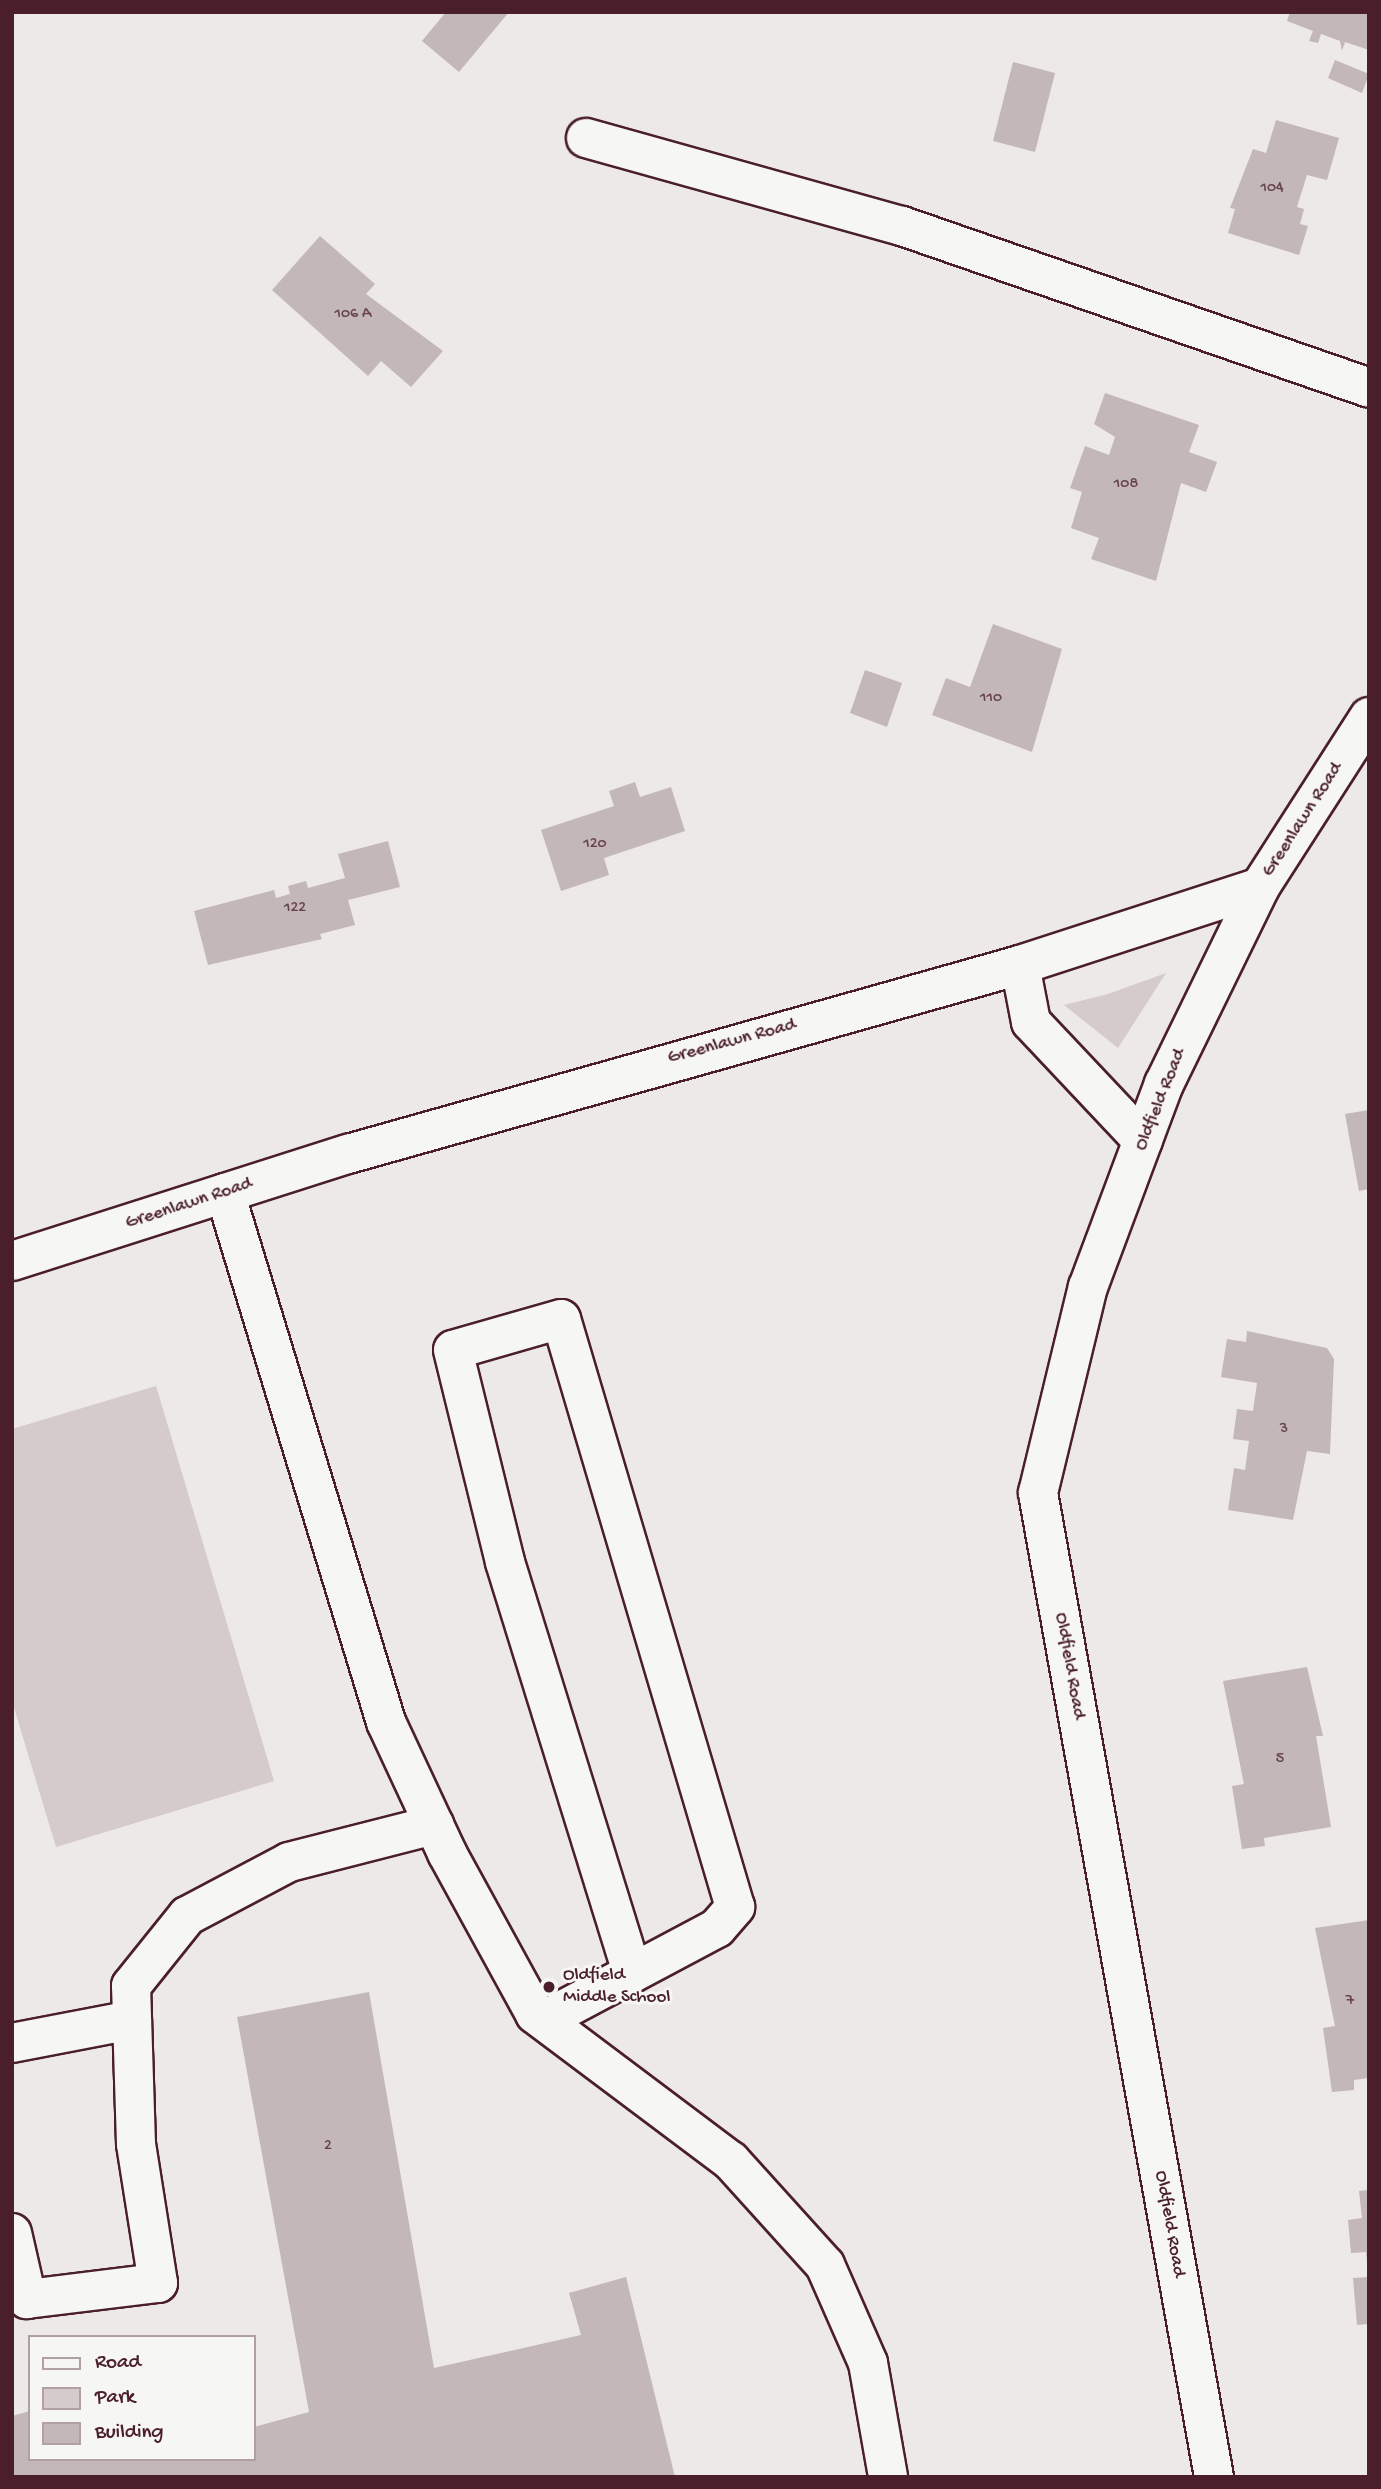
<!DOCTYPE html>
<style>
body{margin:0}
#map{position:relative;width:1381px;height:2489px;overflow:hidden;background:#ece9e6;font-family:"Gochi Hand",sans-serif}
div>[style]{position:absolute}
.green>*{inset:0;background:#d4cbca}
.building>*{inset:0;background:#c4b7b7}
.roads{filter:drop-shadow(2px 0 #4a1f2b) drop-shadow(-2px 0 #4a1f2b) drop-shadow(0 2px #4a1f2b) drop-shadow(0 -2px #4a1f2b)}
.minor>*{height:38px;margin:-19px;padding:0 19px;transform-origin:19px;border-radius:19px;background:#f6f6f2}
.major>*{height:38px;margin:-19px;padding:0 19px;transform-origin:19px;border-radius:19px;background:#f6f6f2}
.dots>*{width:19px;height:19px;translate:-50% -50%;box-sizing:border-box;border:4px solid #f6f6f2;border-radius:50%}
span{translate:-50% -50%;white-space:nowrap;text-align:center;line-height:1.15;-webkit-text-stroke:6px #f6f6f2;paint-order:stroke}
.number-label{font-size:16px;color:#68454e}
.number-label span{-webkit-text-stroke-width:0}
.street-label{font-size:19px;color:#4a1f2b}
.poi-label{font-size:19px;color:#4a1f2b}
.left{translate:0 -50%;text-align:left}
.frame{position:absolute;inset:0;border:14px solid #4a1f2b;pointer-events:none}
.legend{position:absolute;left:28px;top:2335px;width:228px;height:126px;box-sizing:border-box;background:#f6f6f2;border:2px solid #b1a0a2;margin:0;padding:9px 12px;list-style:none;font-size:21px;color:#4a1f2b}
.legend li{display:flex;align-items:center;gap:14px;height:35px}
.legend b{width:35px;border:2px solid #b1a0a2}
</style>
<div id="map">
<div class="green">
<i style="clip-path:polygon(1166px 973px,1118px 1048px,1064px 1005px,1108px 994px)"></i>
<i style="clip-path:polygon(156px 1386px,274px 1781px,56px 1847px,12px 1701px,12px 1429px)"></i>
</div>
<div class="building">
<i style="clip-path:polygon(446px 12px,509px 12px,459px 72px,422px 41px)"></i>
<i style="clip-path:polygon(1290px 12px,1369px 12px,1369px 50px,1345px 42px,1342px 51px,1340px 41px,1321px 34px,1318px 43px,1309px 41px,1313px 31px,1287px 21px)"></i>
<i style="clip-path:polygon(1335px 60px,1369px 74px,1362px 93px,1328px 78px)"></i>
<i style="clip-path:polygon(1013px 62px,1055px 73px,1035px 152px,993px 141px)"></i>
<i style="clip-path:polygon(1276px 120px,1339px 138px,1327px 180px,1307px 175px,1297px 207px,1304px 209px,1300px 224px,1308px 226px,1299px 255px,1228px 233px,1235px 209px,1230px 208px,1253px 149px,1266px 153px)"></i>
<i style="clip-path:polygon(320px 236px,375px 284px,366px 294px,443px 351px,411px 387px,381px 361px,368px 376px,272px 290px)"></i>
<i style="clip-path:polygon(1105px 393px,1199px 425px,1189px 452px,1217px 462px,1206px 492px,1181px 483px,1156px 581px,1091px 559px,1099px 538px,1071px 528px,1082px 492px,1070px 488px,1085px 446px,1109px 455px,1115px 437px,1094px 424px)"></i>
<i style="clip-path:polygon(993px 624px,1062px 649px,1032px 752px,932px 715px,946px 678px,970px 687px)"></i>
<i style="clip-path:polygon(865px 670px,902px 683px,887px 727px,850px 713px)"></i>
<i style="clip-path:polygon(635px 782px,640px 797px,671px 787px,685px 831px,604px 858px,609px 875px,561px 891px,541px 830px,614px 806px,609px 791px)"></i>
<i style="clip-path:polygon(388px 841px,400px 887px,348px 900px,355px 925px,320px 934px,322px 939px,208px 965px,194px 911px,274px 890px,276px 898px,290px 894px,288px 886px,306px 881px,308px 888px,345px 878px,338px 854px)"></i>
<i style="clip-path:polygon(1369px 1110px,1369px 1189px,1359px 1191px,1345px 1114px)"></i>
<i style="clip-path:polygon(1247px 1331px,1327px 1348px,1334px 1359px,1330px 1454px,1307px 1451px,1293px 1520px,1228px 1510px,1234px 1468px,1245px 1470px,1249px 1441px,1233px 1439px,1237px 1409px,1253px 1411px,1257px 1383px,1221px 1377px,1227px 1339px,1246px 1342px)"></i>
<i style="clip-path:polygon(1307px 1667px,1323px 1736px,1316px 1736px,1331px 1827px,1264px 1838px,1265px 1846px,1242px 1849px,1232px 1786px,1244px 1784px,1223px 1681px)"></i>
<i style="clip-path:polygon(1369px 1920px,1369px 2078px,1354px 2080px,1354px 2090px,1332px 2092px,1323px 2028px,1335px 2026px,1315px 1928px)"></i>
<i style="clip-path:polygon(369px 1992px,434px 2368px,581px 2335px,569px 2293px,626px 2277px,675px 2477px,12px 2477px,12px 2416px,30px 2411px,30px 2459px,254px 2459px,254px 2427px,309px 2412px,237px 2017px)"></i>
<i style="clip-path:polygon(1369px 2190px,1369px 2261px,1367px 2261px,1366px 2252px,1351px 2253px,1348px 2220px,1362px 2218px,1359px 2191px)"></i>
<i style="clip-path:polygon(1369px 2277px,1369px 2324px,1357px 2325px,1353px 2278px)"></i>
</div>
<div class="roads">
<div class="minor">
<i style="left:586px;top:138px;width:328px;rotate:15.6deg"></i>
<i style="left:902px;top:226px;width:494px;rotate:19.1deg"></i>
<i style="left:225px;top:1193px;width:553px;rotate:73.07deg"></i>
<i style="left:386px;top:1722px;width:145px;rotate:65deg"></i>
<i style="left:447px;top:1853px;width:183px;rotate:61.3deg"></i>
<i style="left:535px;top:2014px;width:245px;rotate:36.9deg"></i>
<i style="left:731px;top:2161px;width:140px;rotate:47.9deg"></i>
<i style="left:825px;top:2265px;width:107px;rotate:66.3deg"></i>
<i style="left:868px;top:2363px;width:116px;rotate:80deg"></i>
<i style="left:544px;top:2020px;width:196px;rotate:-28deg"></i>
<i style="left:717px;top:1928px;width:28px;rotate:-49deg"></i>
<i style="left:735px;top:1907px;width:613px;rotate:-106.48deg"></i>
<i style="left:561px;top:1319px;width:112px;rotate:164deg"></i>
<i style="left:453px;top:1350px;width:218px;rotate:76.2deg"></i>
<i style="left:505px;top:1562px;width:430px;rotate:72.8deg"></i>
<i style="left:12px;top:2043px;width:122px;rotate:-10.9deg"></i>
<i style="left:12px;top:2233px;width:68px;rotate:77.2deg"></i>
<i style="left:27px;top:2299px;width:132px;rotate:-7deg"></i>
<i style="left:158px;top:2283px;width:141px;rotate:-99deg"></i>
<i style="left:136px;top:2144px;width:158px;rotate:-91.8deg"></i>
<i style="left:131px;top:1986px;width:90px;rotate:-51.3deg"></i>
<i style="left:187px;top:1916px;width:115px;rotate:-27.9deg"></i>
<i style="left:289px;top:1862px;width:150px;rotate:-14.3deg"></i>
<i style="left:1214px;top:2477px;width:1000px;rotate:-100.14deg"></i>
<i style="left:1038px;top:1493px;width:212px;rotate:-76.4deg"></i>
<i style="left:1088px;top:1287px;width:217px;rotate:-69.5deg"></i>
<i style="left:1164px;top:1084px;width:219px;rotate:-64deg"></i>
</div>
<div class="major">
<i style="left:1020px;top:965px;width:58px;rotate:79.1deg"></i>
<i style="left:1031px;top:1022px;width:163px;rotate:46.7deg"></i>
<i style="left:12px;top:1261px;width:353px;rotate:-17.7deg"></i>
<i style="left:348px;top:1154px;width:698px;rotate:-15.71deg"></i>
<i style="left:1020px;top:965px;width:252px;rotate:-18deg"></i>
<i style="left:1260px;top:887px;width:202px;rotate:-57.3deg"></i>
</div>
</div>
<div class="dots">
<i style="left:549px;top:1987px;background:#4a1f2b"></i>
</div>
<div class="number-label">
<span style="left:1272px;top:189px">104</span>
<span style="left:353px;top:315px">106 A</span>
<span style="left:1126px;top:485px">108</span>
<span style="left:991px;top:699px">110</span>
<span style="left:595px;top:845px">120</span>
<span style="left:295px;top:909px">122</span>
<span style="left:1284px;top:1430px">3</span>
<span style="left:1280px;top:1760px">5</span>
<span style="left:1350px;top:2002px">7</span>
<span style="left:328px;top:2147px">2</span>
</div>
<div class="street-label">
<span style="left:1303px;top:820px;rotate:-57deg">Greenlawn Road</span>
<span style="left:732px;top:1042px;rotate:-15deg">Greenlawn Road</span>
<span style="left:1161px;top:1100px;rotate:-68deg">Oldfield Road</span>
<span style="left:189px;top:1204px;rotate:-18deg">Greenlawn Road</span>
<span style="left:1069px;top:1666px;rotate:80deg">Oldfield Road</span>
<span style="left:1169px;top:2224px;rotate:80deg">Oldfield Road</span>
</div>
<div class="poi-label">
<span class="left" style="left:563px;top:1987px">Oldfield<br>Middle School</span>
</div>
<div class="frame"></div>
<ul class="legend">
<li><b style="height:9px;background:#f6f6f2"></b>Road</li>
<li><b style="height:19px;background:#d4cbca"></b>Park</li>
<li><b style="height:19px;background:#c4b7b7"></b>Building</li>
</ul>
</div>
